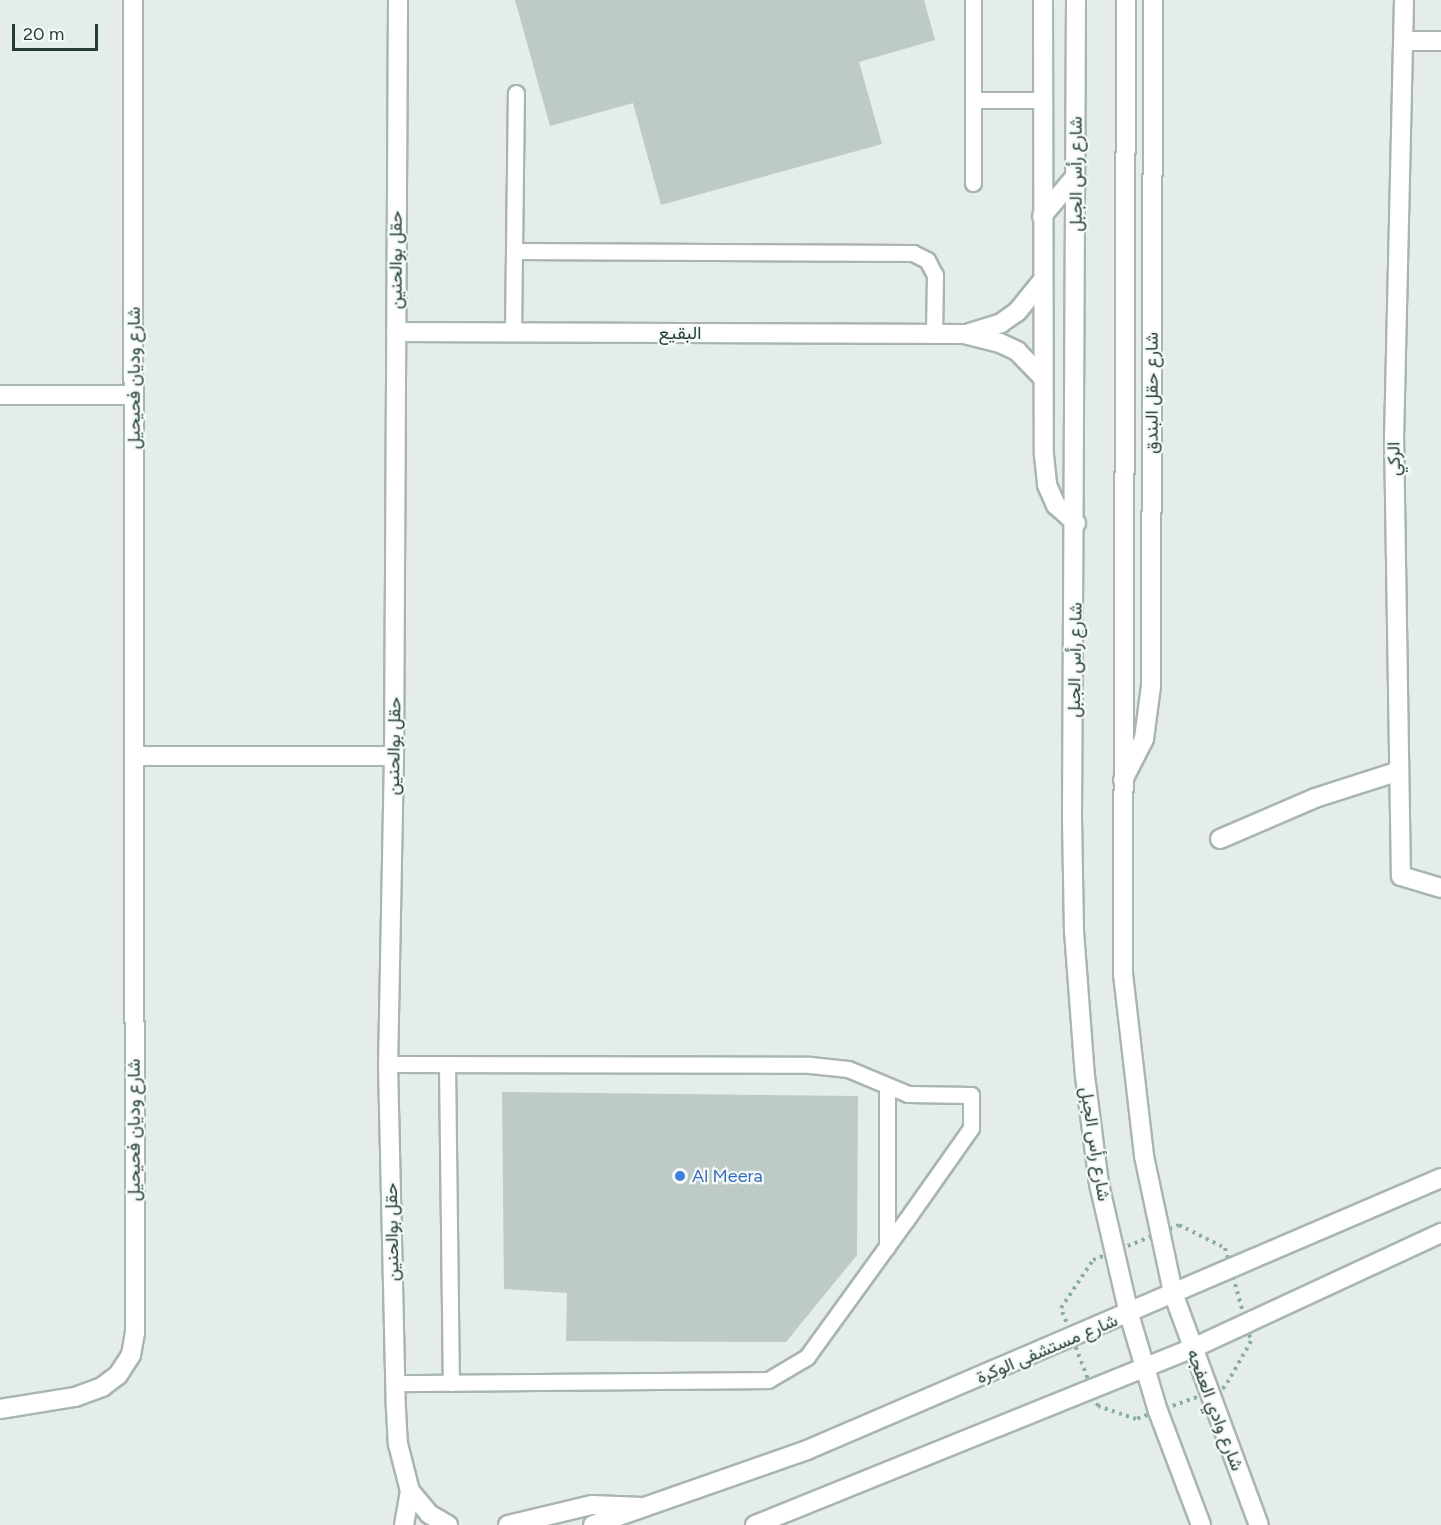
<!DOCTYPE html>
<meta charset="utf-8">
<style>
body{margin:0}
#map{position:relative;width:1441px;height:1525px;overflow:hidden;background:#e5edea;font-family:Figtree,Vazirmatn,sans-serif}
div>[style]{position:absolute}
.building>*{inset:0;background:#bdcac6}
.path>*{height:4px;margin-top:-2px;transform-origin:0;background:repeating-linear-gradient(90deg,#88aea4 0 3px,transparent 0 7.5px)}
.roads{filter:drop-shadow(2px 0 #a8b5b1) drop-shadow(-2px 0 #a8b5b1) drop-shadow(0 2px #a8b5b1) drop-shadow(0 -2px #a8b5b1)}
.lane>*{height:15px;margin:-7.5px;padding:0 7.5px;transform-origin:7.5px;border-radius:7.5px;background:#fff}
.street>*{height:18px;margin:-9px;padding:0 9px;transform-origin:9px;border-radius:9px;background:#fff}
.secondary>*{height:18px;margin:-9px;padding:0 9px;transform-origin:9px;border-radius:9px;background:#fff}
.dots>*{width:16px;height:16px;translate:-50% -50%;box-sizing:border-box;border:3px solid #f5faf8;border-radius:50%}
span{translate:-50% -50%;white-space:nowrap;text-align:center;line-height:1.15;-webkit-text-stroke:4.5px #f5faf8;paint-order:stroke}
.street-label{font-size:18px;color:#253d38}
.shop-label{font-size:18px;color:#366cbe}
.left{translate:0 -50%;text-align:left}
.scale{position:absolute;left:12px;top:24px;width:86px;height:27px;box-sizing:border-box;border:3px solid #253d38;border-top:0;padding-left:8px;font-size:18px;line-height:21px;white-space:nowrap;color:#253d38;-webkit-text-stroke:4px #f5faf8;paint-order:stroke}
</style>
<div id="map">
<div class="building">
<i style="clip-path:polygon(515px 0,924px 0,935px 40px,859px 62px,882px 144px,661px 205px,633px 103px,550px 126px)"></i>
<i style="clip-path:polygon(502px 1092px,858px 1096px,857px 1255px,786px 1342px,566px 1341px,567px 1293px,504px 1289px)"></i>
</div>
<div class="path">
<i style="left:1179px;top:1225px;width:51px;rotate:26.6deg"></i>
<i style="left:1225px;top:1248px;width:97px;rotate:74.4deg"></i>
<i style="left:1251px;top:1341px;width:53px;rotate:119.5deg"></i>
<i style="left:1225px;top:1387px;width:95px;rotate:160.2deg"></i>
<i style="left:1136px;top:1419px;width:40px;rotate:-161.1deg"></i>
<i style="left:1098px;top:1406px;width:105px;rotate:-110.7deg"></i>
<i style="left:1061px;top:1308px;width:58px;rotate:-56.3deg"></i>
<i style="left:1093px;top:1260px;width:93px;rotate:-22.1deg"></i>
</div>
<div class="roads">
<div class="lane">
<i style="left:973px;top:100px;width:70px"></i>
<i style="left:973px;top:183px;width:183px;rotate:-90deg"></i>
<i style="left:514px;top:251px;width:399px;rotate:0.3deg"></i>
<i style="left:913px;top:253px;width:16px;rotate:27deg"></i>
<i style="left:927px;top:260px;width:17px;rotate:62deg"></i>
<i style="left:935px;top:275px;width:59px;rotate:91deg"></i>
<i style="left:513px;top:333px;width:240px;rotate:-89.3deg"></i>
<i style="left:388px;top:1064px;width:422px;rotate:0.1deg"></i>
<i style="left:810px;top:1065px;width:38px;rotate:6deg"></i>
<i style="left:848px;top:1069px;width:65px;rotate:22.6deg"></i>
<i style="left:908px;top:1094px;width:63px;rotate:0.9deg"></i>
<i style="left:971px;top:1095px;width:33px;rotate:90deg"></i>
<i style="left:971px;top:1128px;width:113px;rotate:125.2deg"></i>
<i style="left:906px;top:1220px;width:169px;rotate:125.9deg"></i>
<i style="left:807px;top:1357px;width:45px;rotate:149.5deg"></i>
<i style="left:768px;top:1380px;width:372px;rotate:179.5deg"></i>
<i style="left:447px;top:1064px;width:319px;rotate:89.3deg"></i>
<i style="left:887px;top:1086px;width:161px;rotate:90deg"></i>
</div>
<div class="street">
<i style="left:398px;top:0;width:756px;rotate:90.3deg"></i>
<i style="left:394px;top:756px;width:308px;rotate:91.1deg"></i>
<i style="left:388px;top:1064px;width:345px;rotate:88.7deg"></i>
<i style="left:396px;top:1409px;width:35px;rotate:87deg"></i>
<i style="left:398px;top:1444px;width:49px;rotate:75.7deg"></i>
<i style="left:410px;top:1491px;width:35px;rotate:100deg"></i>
<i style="left:1043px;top:0;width:455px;rotate:89.9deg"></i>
<i style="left:1044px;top:455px;width:30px;rotate:84deg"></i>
<i style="left:1047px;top:485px;width:22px;rotate:66deg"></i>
<i style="left:1056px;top:505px;width:27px;rotate:42deg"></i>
<i style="left:1404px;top:0;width:434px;rotate:91.3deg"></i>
<i style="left:1394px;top:434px;width:442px;rotate:89.1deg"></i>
<i style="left:1401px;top:876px;width:42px;rotate:16.7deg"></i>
<i style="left:1405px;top:41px;width:36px"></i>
<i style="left:396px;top:332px;width:568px;rotate:0.2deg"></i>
<i style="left:964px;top:334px;width:37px;rotate:14deg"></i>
<i style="left:1000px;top:343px;width:19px;rotate:25deg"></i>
<i style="left:1017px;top:351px;width:37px;rotate:46deg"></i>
<i style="left:969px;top:333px;width:34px;rotate:-17deg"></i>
<i style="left:1001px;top:323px;width:19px;rotate:-35deg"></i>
<i style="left:1017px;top:312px;width:38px;rotate:-51deg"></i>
<i style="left:0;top:395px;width:134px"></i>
<i style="left:134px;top:756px;width:260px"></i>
<i style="left:1123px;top:780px;width:46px;rotate:-62.9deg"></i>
<i style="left:1144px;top:739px;width:53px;rotate:-82.5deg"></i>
<i style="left:1151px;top:686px;width:686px;rotate:-89.83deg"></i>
<i style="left:1220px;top:839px;width:103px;rotate:-23.3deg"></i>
<i style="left:1315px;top:798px;width:88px;rotate:-17.8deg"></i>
<i style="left:0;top:1409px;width:76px;rotate:-9.1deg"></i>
<i style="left:75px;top:1397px;width:29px;rotate:-20deg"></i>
<i style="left:102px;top:1387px;width:20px;rotate:-37deg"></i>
<i style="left:118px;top:1375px;width:24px;rotate:-57deg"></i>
<i style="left:131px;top:1355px;width:22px;rotate:-80deg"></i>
<i style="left:135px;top:1333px;width:1333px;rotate:-90.09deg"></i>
<i style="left:410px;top:1491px;width:30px;rotate:50deg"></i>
<i style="left:429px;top:1514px;width:22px;rotate:30deg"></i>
<i style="left:508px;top:1525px;width:86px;rotate:-13.4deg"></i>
<i style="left:592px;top:1505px;width:51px;rotate:2.2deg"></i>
</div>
<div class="secondary">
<i style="left:1076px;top:0;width:818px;rotate:90.28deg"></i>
<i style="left:1072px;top:818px;width:113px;rotate:89deg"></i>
<i style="left:1074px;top:931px;width:145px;rotate:85.7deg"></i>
<i style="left:1085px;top:1076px;width:109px;rotate:82.6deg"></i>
<i style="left:1099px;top:1184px;width:133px;rotate:77deg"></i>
<i style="left:1129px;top:1314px;width:101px;rotate:73.4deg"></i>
<i style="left:1158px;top:1411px;width:122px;rotate:69.3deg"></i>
<i style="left:1126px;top:0;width:974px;rotate:90.18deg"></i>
<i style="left:1123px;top:974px;width:183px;rotate:83.4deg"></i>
<i style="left:1144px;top:1156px;width:140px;rotate:78deg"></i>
<i style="left:1173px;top:1293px;width:247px;rotate:69.7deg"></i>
<i style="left:1042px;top:216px;width:51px;rotate:-49.8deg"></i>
<i style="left:593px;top:1525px;width:227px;rotate:-19.3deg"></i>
<i style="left:807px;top:1450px;width:690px;rotate:-23.22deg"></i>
<i style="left:755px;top:1525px;width:470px;rotate:-22deg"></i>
<i style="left:1191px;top:1349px;width:276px;rotate:-24.9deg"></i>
</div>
</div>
<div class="dots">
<i style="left:680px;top:1176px;background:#3f7fe0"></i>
</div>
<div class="street-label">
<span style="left:1076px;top:174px;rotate:-90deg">شارع رأس الجبل</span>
<span style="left:396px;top:260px;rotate:-90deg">حقل بوالحنين</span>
<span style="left:680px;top:333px">البقيع</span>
<span style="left:134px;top:378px;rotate:-90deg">شارع وديان فحيحيل</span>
<span style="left:1152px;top:393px;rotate:-90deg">شارع حقل البندق</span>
<span style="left:1394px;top:459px;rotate:-91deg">الركي</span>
<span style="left:1075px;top:660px;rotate:-89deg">شارع رأس الجبل</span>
<span style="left:394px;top:746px;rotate:-89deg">حقل بوالحنين</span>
<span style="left:134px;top:1130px;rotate:-90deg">شارع وديان فحيحيل</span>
<span style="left:1095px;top:1144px;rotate:81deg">شارع رأس الجبل</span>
<span style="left:392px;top:1232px;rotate:-91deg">حقل بوالحنين</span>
<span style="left:1047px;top:1349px;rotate:-23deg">شارع مستشفى الوكرة</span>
<span style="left:1215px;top:1410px;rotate:69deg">شارع وادي العفجه</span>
</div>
<div class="shop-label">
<span class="left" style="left:692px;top:1176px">Al Meera</span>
</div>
<div class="scale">20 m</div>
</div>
